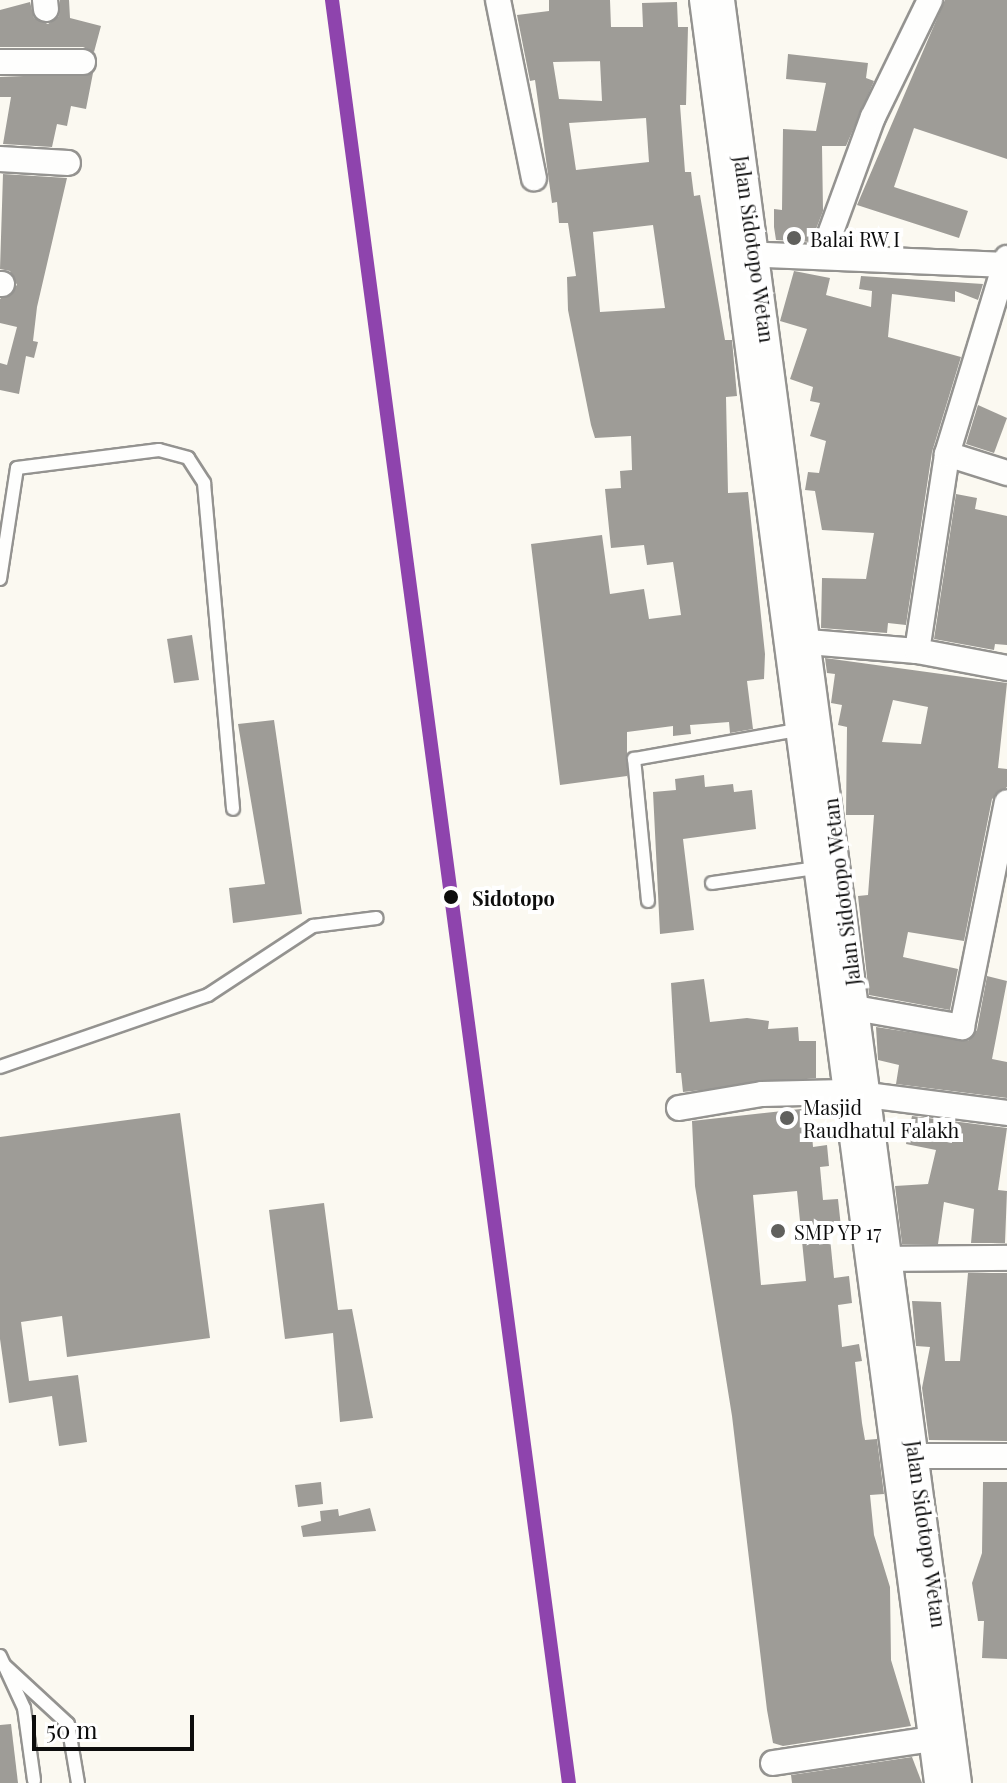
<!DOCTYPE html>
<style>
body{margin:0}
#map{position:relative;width:1007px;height:1783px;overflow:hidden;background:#fbf9f1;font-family:"Playfair Display",serif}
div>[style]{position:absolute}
.building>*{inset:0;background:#9e9c97}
.roads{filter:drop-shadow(2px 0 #949390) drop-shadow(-2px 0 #949390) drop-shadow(0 2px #949390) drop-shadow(0 -2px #949390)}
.lane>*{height:12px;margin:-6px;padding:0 6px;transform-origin:6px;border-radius:6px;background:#fefefd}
.street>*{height:24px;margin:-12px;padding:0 12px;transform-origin:12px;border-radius:12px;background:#fefefd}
.rail-1>*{height:14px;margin:-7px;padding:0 7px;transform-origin:7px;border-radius:7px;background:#8e44ad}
.dots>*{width:22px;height:22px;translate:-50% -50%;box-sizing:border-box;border:4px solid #fff;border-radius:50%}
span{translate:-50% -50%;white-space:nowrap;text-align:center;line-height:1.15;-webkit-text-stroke:8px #fff;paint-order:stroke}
.poi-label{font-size:20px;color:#0d0d0d}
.left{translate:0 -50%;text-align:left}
.street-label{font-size:20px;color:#0d0d0d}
.stop-label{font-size:20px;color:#0d0d0d;font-weight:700}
.scale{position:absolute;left:32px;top:1715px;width:162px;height:36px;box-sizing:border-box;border:4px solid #0d0d0d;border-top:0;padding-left:10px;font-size:24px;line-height:28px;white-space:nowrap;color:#0d0d0d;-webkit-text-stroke:6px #fff;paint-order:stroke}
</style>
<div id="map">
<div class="building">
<i style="clip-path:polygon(60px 0,69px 0,70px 18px,101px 26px,94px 52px,83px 47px,0 47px,0 10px,30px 2px,34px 18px,48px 24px,59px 16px)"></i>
<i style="clip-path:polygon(evenodd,549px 0,610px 0,611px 27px,643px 27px,642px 3px,677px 2px,678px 27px,688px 27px,686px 105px,680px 105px,685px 172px,691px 172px,694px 196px,700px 195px,725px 340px,732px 340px,737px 396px,726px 397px,728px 493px,748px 492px,765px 654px,764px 679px,747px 681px,753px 729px,730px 733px,729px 722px,690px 725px,691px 734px,673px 736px,673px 726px,627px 732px,627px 776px,560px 785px,531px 544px,602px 535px,610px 594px,644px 589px,649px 619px,681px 615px,673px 562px,647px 565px,644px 545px,611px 548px,605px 489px,621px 488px,620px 471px,632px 470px,631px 436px,595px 438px,591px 425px,568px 310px,567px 277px,576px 276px,568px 223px,559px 223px,557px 202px,552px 203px,535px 80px,530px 81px,517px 15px,549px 11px,549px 0,600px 61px,602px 101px,559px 99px,553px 62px,600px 61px,549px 0,646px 118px,649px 162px,576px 170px,569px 123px,646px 118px,549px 0,653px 225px,665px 308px,600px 312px,593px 232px,653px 225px)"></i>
<i style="clip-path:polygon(945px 0,1007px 0,1007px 159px,914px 128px,894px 187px,968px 211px,959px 238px,857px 205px)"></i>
<i style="clip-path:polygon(788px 54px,868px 63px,866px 78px,874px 81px,846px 146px,822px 146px,823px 211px,811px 242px,776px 240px,774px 227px,774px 209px,782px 210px,783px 129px,816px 131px,826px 83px,786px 79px)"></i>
<i style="clip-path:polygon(93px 73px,86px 109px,71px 106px,67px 126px,57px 124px,52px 147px,3px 144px,11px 97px,0 97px,0 77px)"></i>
<i style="clip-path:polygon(3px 174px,67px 178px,37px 307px,33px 341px,38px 342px,34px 358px,26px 356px,19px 394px,0 390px,0 363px,7px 365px,17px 327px,0 323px,0 299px,17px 285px,10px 271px,0 269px)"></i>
<i style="clip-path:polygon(794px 271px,830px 278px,826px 295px,871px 307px,872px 291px,859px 289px,861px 276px,983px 284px,978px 300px,955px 291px,955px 302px,892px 294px,888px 337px,961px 357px,932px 452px,906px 625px,888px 623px,887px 633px,821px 628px,822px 578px,866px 579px,874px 533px,822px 530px,815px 491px,805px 490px,808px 472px,819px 473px,826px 441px,810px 436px,820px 403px,810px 401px,813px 387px,790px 379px,807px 329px,780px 321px)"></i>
<i style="clip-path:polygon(978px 405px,1007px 418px,994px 453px,966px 444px)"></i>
<i style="clip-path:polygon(956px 494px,977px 498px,975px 509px,1007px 516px,1007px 645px,995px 644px,994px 650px,934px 639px)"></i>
<i style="clip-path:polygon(192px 635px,199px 680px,174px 683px,167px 639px)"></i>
<i style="clip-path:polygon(evenodd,825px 658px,1007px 683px,998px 768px,1007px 769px,1007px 787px,992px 799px,964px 941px,908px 932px,903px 957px,958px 969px,950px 1010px,869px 995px,858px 896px,868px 895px,874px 815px,846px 815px,847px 727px,838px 725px,842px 705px,831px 703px,835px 674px,827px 673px,825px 658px,893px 700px,928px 707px,921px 744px,882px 742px,893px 700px)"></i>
<i style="clip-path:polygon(274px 720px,302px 914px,233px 923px,229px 888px,265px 884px,238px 724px)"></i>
<i style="clip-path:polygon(704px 775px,705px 787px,733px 784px,734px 792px,752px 790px,756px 829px,683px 839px,694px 930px,660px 934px,653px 792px,676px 790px,675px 779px)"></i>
<i style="clip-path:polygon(987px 976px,1007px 981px,992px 1059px,1007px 1062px,1007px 1098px,896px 1084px,899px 1065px,878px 1060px,876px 1027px,968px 1041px,977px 1030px)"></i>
<i style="clip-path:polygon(704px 979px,710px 1022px,747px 1018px,769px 1021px,768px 1029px,798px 1027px,799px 1041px,816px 1041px,816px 1078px,683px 1092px,681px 1073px,676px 1073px,671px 983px)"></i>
<i style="clip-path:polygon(evenodd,810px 1108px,813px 1147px,827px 1145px,829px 1166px,820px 1167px,823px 1200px,838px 1199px,841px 1227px,829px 1228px,834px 1278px,849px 1276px,852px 1303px,838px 1305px,842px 1347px,859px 1344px,862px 1361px,855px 1362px,862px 1423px,865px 1440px,877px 1439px,884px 1494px,870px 1495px,874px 1535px,890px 1587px,891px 1660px,911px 1726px,783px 1746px,773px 1743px,767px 1710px,732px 1416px,695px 1186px,692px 1121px,810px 1108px,797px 1191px,806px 1281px,761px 1285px,753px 1195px,797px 1191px)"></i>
<i style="clip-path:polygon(180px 1113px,210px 1338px,67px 1357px,62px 1316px,21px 1322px,29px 1381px,78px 1375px,87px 1442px,59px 1446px,52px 1396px,9px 1403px,0 1339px,0 1137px)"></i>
<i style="clip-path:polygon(912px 1116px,1007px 1128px,998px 1190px,1007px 1191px,1005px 1243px,971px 1243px,974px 1209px,944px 1202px,938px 1244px,902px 1244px,895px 1186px,928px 1184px,936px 1150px,906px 1144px)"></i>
<i style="clip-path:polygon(324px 1203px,338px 1310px,352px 1309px,373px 1418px,340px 1422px,333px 1333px,285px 1339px,269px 1210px)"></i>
<i style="clip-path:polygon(968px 1273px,1007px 1273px,1007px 1441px,929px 1440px,922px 1388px,930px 1347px,916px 1346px,912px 1301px,941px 1302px,945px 1361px,960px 1361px)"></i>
<i style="clip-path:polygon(321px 1482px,323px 1504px,298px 1507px,295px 1485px)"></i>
<i style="clip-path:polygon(983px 1482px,1007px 1482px,1007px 1659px,982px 1658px,984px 1621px,978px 1621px,972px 1583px,982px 1553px)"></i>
<i style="clip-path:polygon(370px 1508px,376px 1531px,303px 1537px,301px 1526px,321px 1521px,320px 1511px,338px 1509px,339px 1516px)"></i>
<i style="clip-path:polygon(11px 1724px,18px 1783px,0 1783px,0 1725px)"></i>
<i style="clip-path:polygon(912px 1757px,922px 1783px,792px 1783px,791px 1775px)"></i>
</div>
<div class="roads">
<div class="lane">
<i style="left:0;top:579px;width:112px;rotate:-81.3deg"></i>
<i style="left:17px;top:468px;width:143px;rotate:-7.2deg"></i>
<i style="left:159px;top:450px;width:30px;rotate:15deg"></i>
<i style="left:188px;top:458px;width:30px;rotate:57deg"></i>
<i style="left:204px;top:483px;width:327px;rotate:84.9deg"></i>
<i style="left:712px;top:883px;width:105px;rotate:-8.2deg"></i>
<i style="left:648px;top:901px;width:143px;rotate:-95.6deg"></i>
<i style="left:634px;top:759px;width:165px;rotate:-10.1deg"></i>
<i style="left:0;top:1067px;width:220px;rotate:-19.1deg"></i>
<i style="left:208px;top:995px;width:126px;rotate:-33.3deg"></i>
<i style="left:313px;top:926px;width:64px;rotate:-7.2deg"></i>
<i style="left:0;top:1656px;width:57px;rotate:65.2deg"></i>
<i style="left:24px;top:1708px;width:73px;rotate:82.1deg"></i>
<i style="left:3px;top:1664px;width:88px;rotate:42.7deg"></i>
<i style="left:68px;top:1724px;width:60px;rotate:80.4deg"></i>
</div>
<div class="street">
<i style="left:45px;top:0;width:9px;rotate:84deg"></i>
<i style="left:498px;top:0;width:182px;rotate:78.6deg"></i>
<i style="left:702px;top:0;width:1798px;rotate:82.49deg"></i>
<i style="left:722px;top:0;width:1799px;rotate:82.43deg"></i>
<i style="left:0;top:62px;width:83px"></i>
<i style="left:0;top:159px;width:68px;rotate:3.4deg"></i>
<i style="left:742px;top:254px;width:265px;rotate:2.4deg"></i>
<i style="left:822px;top:256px;width:148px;rotate:-69.9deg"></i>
<i style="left:873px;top:117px;width:130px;rotate:-64deg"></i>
<i style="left:0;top:284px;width:2px"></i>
<i style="left:947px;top:454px;width:63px;rotate:17.6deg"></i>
<i style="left:808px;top:642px;width:109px;rotate:4.7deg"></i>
<i style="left:917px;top:651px;width:92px;rotate:10.7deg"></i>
<i style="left:917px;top:651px;width:199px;rotate:-81.3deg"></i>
<i style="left:947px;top:454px;width:205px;rotate:-73deg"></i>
<i style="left:855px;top:1008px;width:109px;rotate:10.1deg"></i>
<i style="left:962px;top:1027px;width:229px;rotate:-78.7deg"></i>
<i style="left:867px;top:1095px;width:141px;rotate:7.3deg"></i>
<i style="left:679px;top:1108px;width:84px;rotate:-9.6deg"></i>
<i style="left:762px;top:1094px;width:83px;rotate:-1.4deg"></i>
<i style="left:889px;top:1259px;width:118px;rotate:-0.5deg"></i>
<i style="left:915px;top:1456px;width:92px"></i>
<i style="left:773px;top:1763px;width:160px;rotate:-8.6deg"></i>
</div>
</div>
<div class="rail-1">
<i style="left:332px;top:0;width:1799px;rotate:82.43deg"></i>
</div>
<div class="dots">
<i style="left:794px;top:238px;background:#60605d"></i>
<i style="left:451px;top:897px;background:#0d0d0d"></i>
<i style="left:787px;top:1118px;background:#60605d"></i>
<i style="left:778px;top:1231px;background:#60605d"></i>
</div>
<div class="poi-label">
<span class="left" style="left:810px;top:238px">Balai RW I</span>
<span class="left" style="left:803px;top:1118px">Masjid<br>Raudhatul Falakh</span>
<span class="left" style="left:794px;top:1231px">SMP YP 17</span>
</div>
<div class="street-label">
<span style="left:755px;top:249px;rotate:82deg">Jalan Sidotopo Wetan</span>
<span style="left:841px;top:892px;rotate:-97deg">Jalan Sidotopo Wetan</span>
<span style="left:927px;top:1534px;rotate:82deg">Jalan Sidotopo Wetan</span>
</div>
<div class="stop-label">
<span class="left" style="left:472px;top:897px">Sidotopo</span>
</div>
<div class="scale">50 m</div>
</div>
